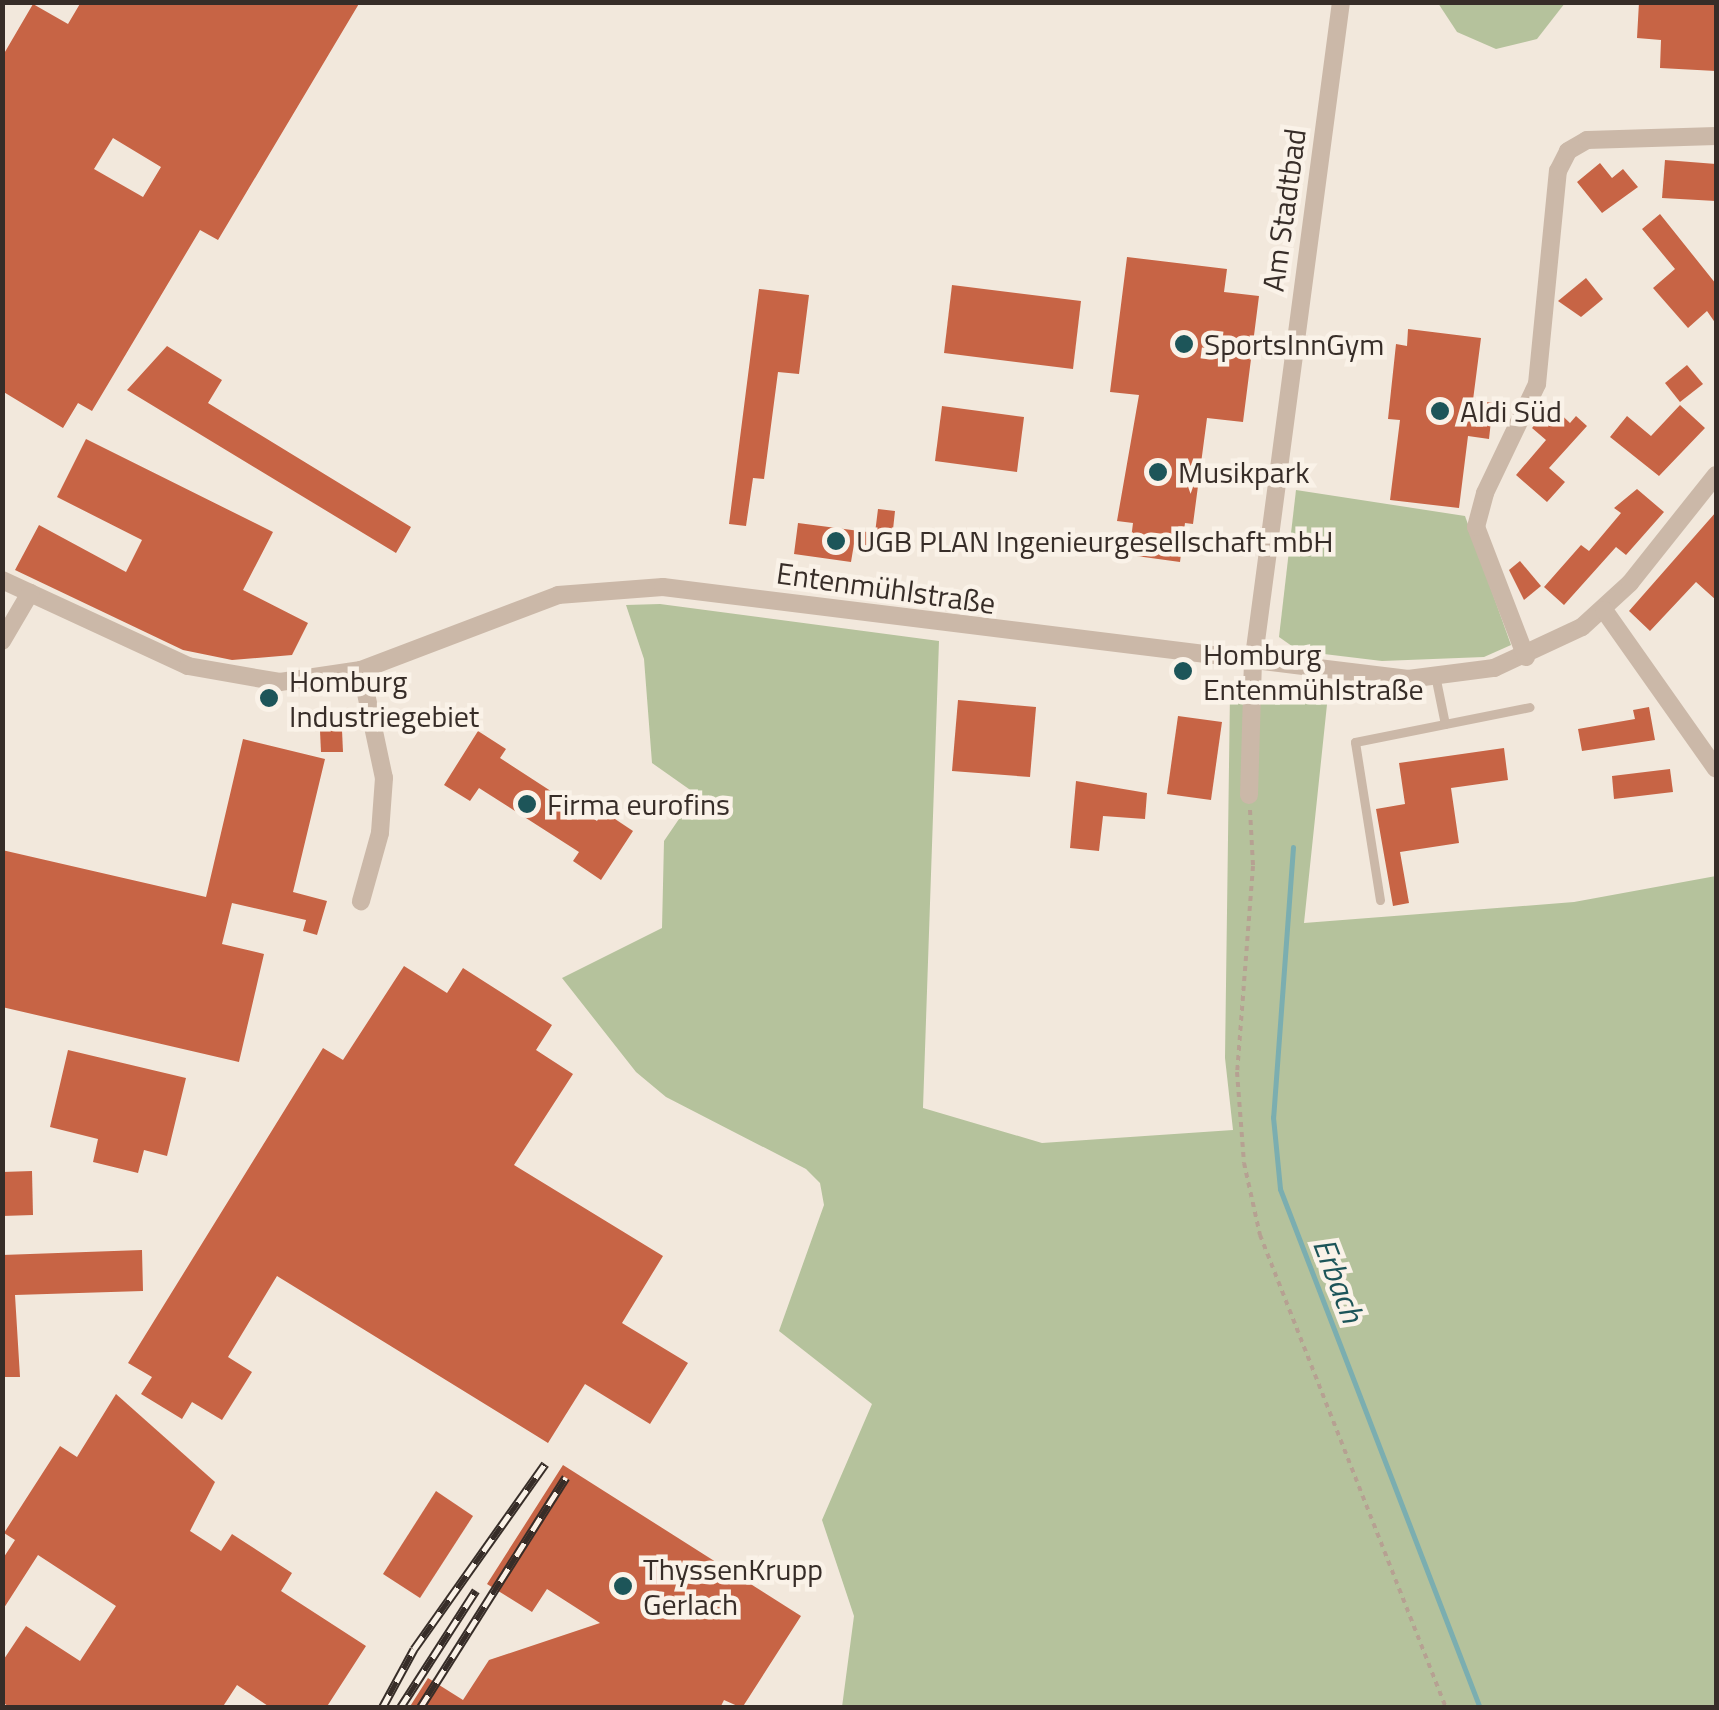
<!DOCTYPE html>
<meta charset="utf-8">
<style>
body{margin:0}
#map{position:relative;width:1719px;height:1710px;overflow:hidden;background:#f2e8dc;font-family:"Titillium Web",sans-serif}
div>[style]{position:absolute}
.green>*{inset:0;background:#b5c29c}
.stream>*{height:5px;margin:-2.5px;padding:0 2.5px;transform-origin:2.5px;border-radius:2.5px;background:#7baeb0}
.building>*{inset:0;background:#c76445}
.path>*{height:4px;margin-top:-2px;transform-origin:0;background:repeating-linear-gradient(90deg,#b6a192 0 5px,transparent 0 10px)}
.lane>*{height:9px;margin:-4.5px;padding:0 4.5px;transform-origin:4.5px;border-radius:4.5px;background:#cbb8a8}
.street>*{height:18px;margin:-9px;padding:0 9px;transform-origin:9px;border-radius:9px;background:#cbb8a8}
.rail>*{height:9px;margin-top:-4.5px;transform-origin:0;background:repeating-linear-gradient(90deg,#faf2e8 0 15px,#372d28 0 30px);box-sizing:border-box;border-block:2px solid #372d28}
.dots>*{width:28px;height:28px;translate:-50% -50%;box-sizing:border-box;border:5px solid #faf2e8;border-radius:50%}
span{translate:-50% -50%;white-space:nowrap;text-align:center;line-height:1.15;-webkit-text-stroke:9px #faf2e8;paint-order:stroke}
.street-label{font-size:30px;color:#372d28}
.poi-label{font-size:30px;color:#372d28}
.left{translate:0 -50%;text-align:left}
.water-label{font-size:32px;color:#1d5559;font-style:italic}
.frame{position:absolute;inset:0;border:5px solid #372d28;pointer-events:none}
</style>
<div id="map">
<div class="green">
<i style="clip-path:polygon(1438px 3px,1438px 2px,1565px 3px,1537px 39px,1496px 49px,1457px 32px)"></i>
<i style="clip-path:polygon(1296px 490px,1465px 516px,1511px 645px,1484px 657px,1382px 661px,1299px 651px,1279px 637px)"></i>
<i style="clip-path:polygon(660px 604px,939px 641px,923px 1108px,1042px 1143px,1233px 1130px,1225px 1058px,1230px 692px,1328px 695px,1304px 923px,1574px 902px,1716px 876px,1716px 1707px,842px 1707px,854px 1616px,822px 1520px,872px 1404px,779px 1331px,824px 1205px,820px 1183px,806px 1169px,666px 1097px,636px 1072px,562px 978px,662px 928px,664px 841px,696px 794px,652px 763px,644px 659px,626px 605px)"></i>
</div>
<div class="stream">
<i style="left:1293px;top:847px;width:271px;rotate:94.2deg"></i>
<i style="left:1273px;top:1117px;width:72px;rotate:84.4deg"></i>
<i style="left:1280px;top:1189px;width:556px;rotate:68.93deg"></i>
</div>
<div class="building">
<i style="clip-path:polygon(evenodd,81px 2px,360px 2px,218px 240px,200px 230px,92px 411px,78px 403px,63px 428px,2px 391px,2px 57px,33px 4px,68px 24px,81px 2px,113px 138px,161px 167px,143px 197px,94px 169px,113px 138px)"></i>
<i style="clip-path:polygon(1639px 2px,1716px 2px,1716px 71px,1660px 68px,1661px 40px,1637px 38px)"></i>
<i style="clip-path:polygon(1665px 160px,1716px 164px,1716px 201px,1662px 198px)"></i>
<i style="clip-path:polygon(1600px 163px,1612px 178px,1623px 169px,1638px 187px,1602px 213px,1577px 182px)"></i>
<i style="clip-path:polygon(1660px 214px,1716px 284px,1716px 324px,1707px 311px,1688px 328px,1653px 288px,1675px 269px,1642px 229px)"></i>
<i style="clip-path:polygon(1127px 257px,1227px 269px,1224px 292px,1259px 296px,1243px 422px,1207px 418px,1193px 524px,1185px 523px,1180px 562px,1129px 555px,1133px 523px,1117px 521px,1139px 395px,1110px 392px)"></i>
<i style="clip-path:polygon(1586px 278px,1603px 299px,1581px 317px,1558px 301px)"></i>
<i style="clip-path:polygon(952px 285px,1081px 301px,1073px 369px,944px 353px)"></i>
<i style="clip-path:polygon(759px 289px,809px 295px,799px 374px,778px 372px,764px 479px,753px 478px,746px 526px,729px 524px)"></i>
<i style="clip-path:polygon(1408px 329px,1481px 338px,1473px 400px,1493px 403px,1489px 439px,1468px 436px,1459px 508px,1390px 500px,1400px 420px,1388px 419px,1396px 344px,1407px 346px)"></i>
<i style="clip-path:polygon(167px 346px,222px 380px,208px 403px,411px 527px,396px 553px,127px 390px)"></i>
<i style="clip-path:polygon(1687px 365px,1703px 384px,1680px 402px,1665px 383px)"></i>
<i style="clip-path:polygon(1680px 405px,1705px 428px,1659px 476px,1610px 437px,1627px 416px,1651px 436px)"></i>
<i style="clip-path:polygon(942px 406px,1024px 417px,1017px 472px,935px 461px)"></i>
<i style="clip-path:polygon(1552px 406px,1570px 423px,1576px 416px,1587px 426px,1549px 468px,1565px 482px,1547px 502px,1516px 475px,1546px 440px,1532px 428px)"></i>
<i style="clip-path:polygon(86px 439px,273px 532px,243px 590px,308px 623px,292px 655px,232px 660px,183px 650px,15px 570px,39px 525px,126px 572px,142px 540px,57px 497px)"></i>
<i style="clip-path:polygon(1637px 489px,1664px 512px,1626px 555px,1616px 547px,1564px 605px,1544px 587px,1581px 545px,1589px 551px,1621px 513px,1614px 508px)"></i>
<i style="clip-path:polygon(878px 509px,895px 511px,891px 548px,854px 544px,851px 562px,794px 554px,798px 523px,875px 533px)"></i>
<i style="clip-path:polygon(1716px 512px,1716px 600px,1696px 582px,1650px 631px,1629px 611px)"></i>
<i style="clip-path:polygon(1520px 561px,1541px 586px,1524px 600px,1509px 570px)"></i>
<i style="clip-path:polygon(958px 700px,1036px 707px,1030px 777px,952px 771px)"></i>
<i style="clip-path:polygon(1649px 707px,1655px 740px,1582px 751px,1578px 729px,1635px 719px,1633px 710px)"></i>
<i style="clip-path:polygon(1178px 716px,1222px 722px,1211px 800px,1167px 794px)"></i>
<i style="clip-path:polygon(342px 730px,343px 752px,321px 752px,320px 731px)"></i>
<i style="clip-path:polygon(478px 731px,506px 749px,500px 758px,597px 821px,603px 811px,633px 831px,601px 880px,573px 861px,579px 852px,479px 788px,470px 801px,444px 785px)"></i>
<i style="clip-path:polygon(243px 739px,325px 759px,293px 892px,327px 901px,317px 935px,303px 931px,306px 920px,232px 903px,222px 944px,264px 954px,239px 1062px,2px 1007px,2px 850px,206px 897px)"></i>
<i style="clip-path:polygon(1504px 748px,1508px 780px,1451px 788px,1459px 843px,1400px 852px,1409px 903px,1393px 906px,1376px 809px,1405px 804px,1399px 763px)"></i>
<i style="clip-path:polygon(1670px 769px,1673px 792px,1614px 799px,1612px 776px)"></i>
<i style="clip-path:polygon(1076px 781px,1147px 793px,1145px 819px,1103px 816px,1099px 851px,1070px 848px)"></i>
<i style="clip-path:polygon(404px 966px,447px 993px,463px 968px,552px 1025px,536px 1050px,573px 1074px,514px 1165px,663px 1256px,622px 1323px,688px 1363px,650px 1424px,585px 1384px,548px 1443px,277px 1276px,228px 1357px,252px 1372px,222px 1420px,192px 1402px,182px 1419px,141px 1394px,152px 1377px,128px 1363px,323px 1048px,343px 1060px)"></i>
<i style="clip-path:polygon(68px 1050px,186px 1078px,167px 1156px,144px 1150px,138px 1173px,93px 1162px,98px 1139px,50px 1127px)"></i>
<i style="clip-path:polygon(32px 1171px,33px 1215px,2px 1216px,2px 1172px)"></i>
<i style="clip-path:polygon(142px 1250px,143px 1291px,15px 1295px,20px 1377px,2px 1377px,2px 1255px)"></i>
<i style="clip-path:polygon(116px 1394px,215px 1482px,190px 1531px,221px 1551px,232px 1534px,292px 1573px,281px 1591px,366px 1646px,326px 1708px,271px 1708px,237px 1685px,222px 1708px,11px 1708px,2px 1702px,2px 1662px,26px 1626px,80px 1661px,116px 1606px,38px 1555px,2px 1611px,2px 1560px,15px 1540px,4px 1533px,60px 1446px,77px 1457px)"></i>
<i style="clip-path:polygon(563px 1465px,801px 1616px,742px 1708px,724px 1700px,720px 1708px,409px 1708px,428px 1678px,463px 1700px,489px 1660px,600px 1623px,547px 1589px,532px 1612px,487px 1584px)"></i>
<i style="clip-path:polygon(436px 1491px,473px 1516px,420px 1598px,383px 1574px)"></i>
</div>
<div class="path">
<i style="left:1250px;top:810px;width:56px;rotate:86.9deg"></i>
<i style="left:1253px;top:866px;width:207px;rotate:94.4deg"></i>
<i style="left:1237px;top:1072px;width:91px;rotate:85.6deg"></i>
<i style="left:1244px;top:1163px;width:74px;rotate:77.5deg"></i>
<i style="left:1260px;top:1235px;width:508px;rotate:68.53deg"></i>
</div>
<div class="lane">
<i style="left:1435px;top:675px;width:50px;rotate:78.5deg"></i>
<i style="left:1380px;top:900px;width:160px;rotate:-99deg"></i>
<i style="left:1355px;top:742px;width:178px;rotate:-11.3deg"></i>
</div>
<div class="street">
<i style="left:2px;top:580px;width:205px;rotate:24.8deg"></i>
<i style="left:188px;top:666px;width:93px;rotate:9.9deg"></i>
<i style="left:280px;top:682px;width:82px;rotate:-8.4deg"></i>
<i style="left:361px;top:670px;width:211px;rotate:-20.8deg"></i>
<i style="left:558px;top:595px;width:105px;rotate:-4.4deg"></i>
<i style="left:663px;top:587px;width:751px;rotate:7.04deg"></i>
<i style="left:1408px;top:679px;width:87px;rotate:-7.3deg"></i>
<i style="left:1494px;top:668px;width:97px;rotate:-25deg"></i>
<i style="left:1582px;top:627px;width:65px;rotate:-42.5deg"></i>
<i style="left:1630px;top:583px;width:138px;rotate:-51.5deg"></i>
<i style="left:1604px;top:610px;width:194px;rotate:54.8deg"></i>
<i style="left:2px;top:641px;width:56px;rotate:-59.7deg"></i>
<i style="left:1526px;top:657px;width:139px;rotate:-111deg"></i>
<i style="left:1476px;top:527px;width:35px;rotate:-75deg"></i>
<i style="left:1485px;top:493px;width:121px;rotate:-64.5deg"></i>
<i style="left:1537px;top:384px;width:214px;rotate:-84.4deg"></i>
<i style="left:1558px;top:171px;width:22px;rotate:-63deg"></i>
<i style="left:1568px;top:151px;width:22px;rotate:-30deg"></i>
<i style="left:1587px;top:140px;width:129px;rotate:-1.8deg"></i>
<i style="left:361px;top:670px;width:110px;rotate:78deg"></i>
<i style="left:384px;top:778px;width:55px;rotate:94.2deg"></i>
<i style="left:380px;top:833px;width:71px;rotate:105.6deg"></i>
<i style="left:1249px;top:795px;width:131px;rotate:-88.3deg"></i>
<i style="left:1253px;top:664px;width:668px;rotate:-82.43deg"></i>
</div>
<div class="rail">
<i style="left:382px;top:1708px;width:67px;rotate:-61.5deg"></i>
<i style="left:414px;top:1649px;width:227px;rotate:-54.7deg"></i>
<i style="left:400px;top:1708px;width:140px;rotate:-57.2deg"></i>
<i style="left:420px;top:1708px;width:273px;rotate:-57.7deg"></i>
</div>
<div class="dots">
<i style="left:1184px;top:344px;background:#1d5559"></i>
<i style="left:1440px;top:411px;background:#1d5559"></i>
<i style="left:1158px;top:472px;background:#1d5559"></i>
<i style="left:836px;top:541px;background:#1d5559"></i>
<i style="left:1183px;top:671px;background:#1d5559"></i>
<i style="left:269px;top:698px;background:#1d5559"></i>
<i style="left:527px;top:804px;background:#1d5559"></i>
<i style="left:623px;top:1586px;background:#1d5559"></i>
</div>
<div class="street-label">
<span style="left:1284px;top:210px;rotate:-82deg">Am Stadtbad</span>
<span style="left:886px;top:588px;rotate:8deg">Entenmühlstraße</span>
</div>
<div class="poi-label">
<span class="left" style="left:1204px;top:344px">SportsInnGym</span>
<span class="left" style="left:1460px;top:411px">Aldi Süd</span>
<span class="left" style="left:1178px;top:472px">Musikpark</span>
<span class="left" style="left:856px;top:541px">UGB PLAN Ingenieurgesellschaft mbH</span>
<span class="left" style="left:1203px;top:671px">Homburg<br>Entenmühlstraße</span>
<span class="left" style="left:289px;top:698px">Homburg<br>Industriegebiet</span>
<span class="left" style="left:547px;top:804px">Firma eurofins</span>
<span class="left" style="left:643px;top:1586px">ThyssenKrupp<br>Gerlach</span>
</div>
<div class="water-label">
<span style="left:1339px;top:1280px;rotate:69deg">Erbach</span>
</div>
<div class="frame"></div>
</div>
